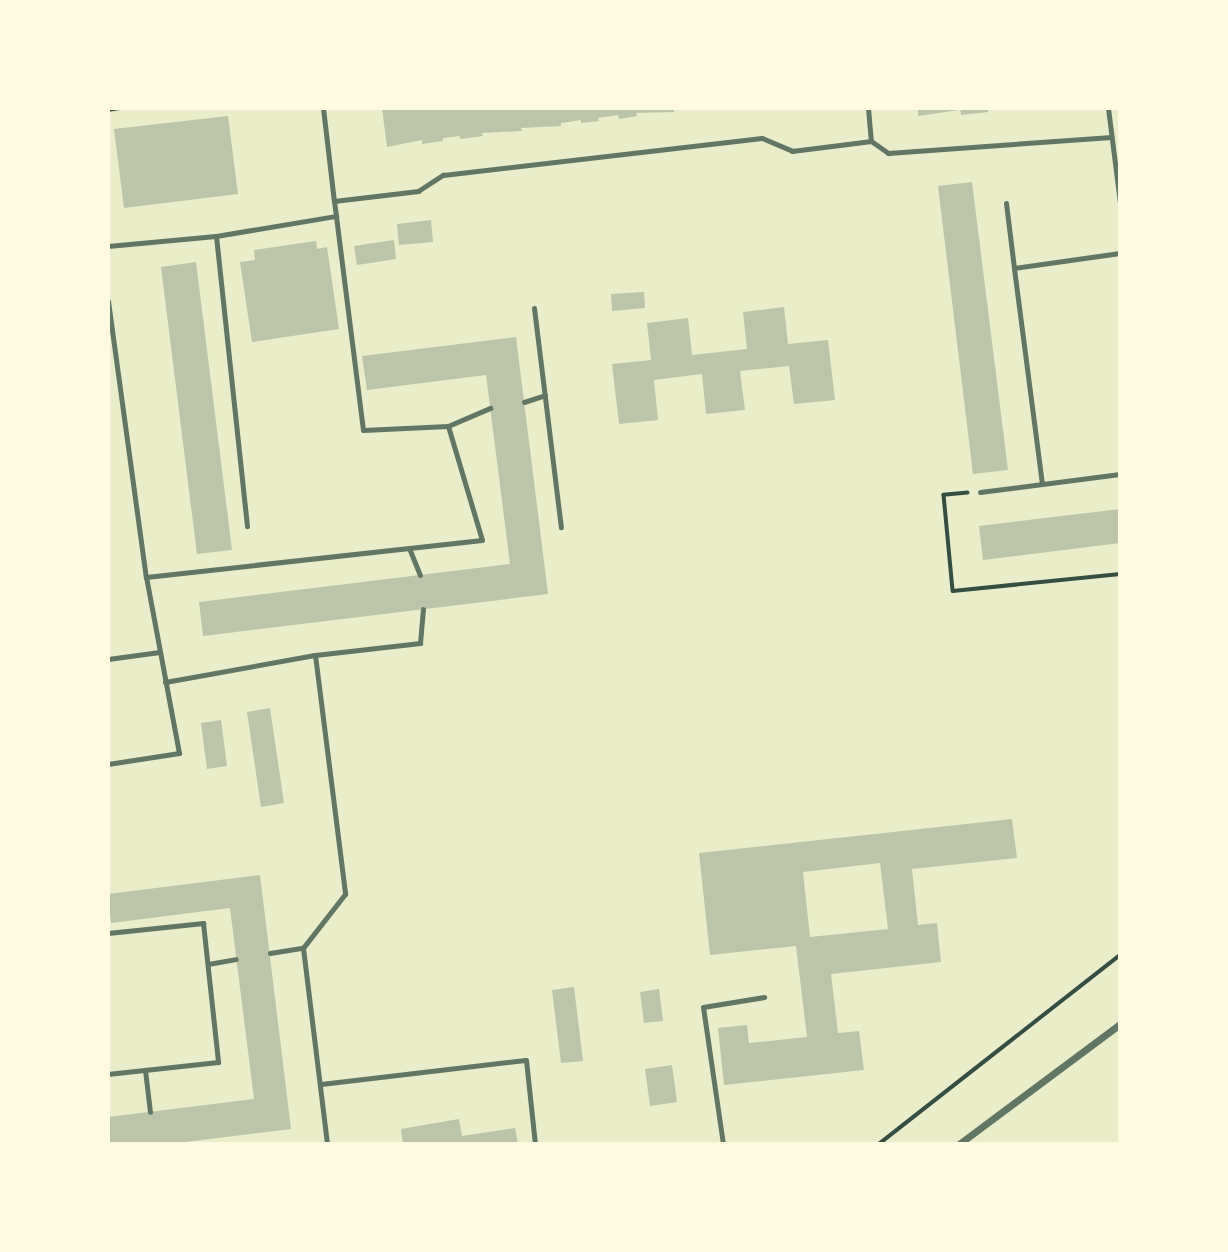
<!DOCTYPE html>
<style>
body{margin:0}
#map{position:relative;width:1228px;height:1252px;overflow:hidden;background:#e9edc9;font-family:"Source Serif 4",serif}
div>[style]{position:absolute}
.building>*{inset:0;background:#bcc5a7}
.path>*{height:3.5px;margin:-1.75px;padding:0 1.75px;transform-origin:1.75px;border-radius:1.75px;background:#344e41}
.service>*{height:5px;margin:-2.5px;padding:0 2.5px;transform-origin:2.5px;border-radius:2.5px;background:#617663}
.minor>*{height:7px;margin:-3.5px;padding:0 3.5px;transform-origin:3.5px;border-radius:3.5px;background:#617663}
span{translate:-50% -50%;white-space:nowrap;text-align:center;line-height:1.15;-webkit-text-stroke:6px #fefae0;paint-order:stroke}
.frame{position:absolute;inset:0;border:110px solid #fefae0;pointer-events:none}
</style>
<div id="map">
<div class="building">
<i style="clip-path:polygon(382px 108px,674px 108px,674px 112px,636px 113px,637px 116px,619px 119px,618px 115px,598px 118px,599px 121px,581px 123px,581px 120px,561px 123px,561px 126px,521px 128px,522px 131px,482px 133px,483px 136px,460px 139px,460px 136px,443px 138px,443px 141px,422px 144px,422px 140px,387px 147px)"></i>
<i style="clip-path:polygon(918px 108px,959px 108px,959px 110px,918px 116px)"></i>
<i style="clip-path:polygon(960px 108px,988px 108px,988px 112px,961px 115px)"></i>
<i style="clip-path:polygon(228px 116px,238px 194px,124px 208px,114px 129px)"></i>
<i style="clip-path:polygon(972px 182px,1008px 470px,973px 474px,938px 186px)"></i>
<i style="clip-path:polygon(431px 220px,433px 242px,399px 245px,397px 224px)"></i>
<i style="clip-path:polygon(394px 240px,396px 259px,357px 265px,354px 246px)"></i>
<i style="clip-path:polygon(316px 241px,317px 249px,327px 247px,339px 329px,252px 342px,240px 262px,255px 260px,254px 250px)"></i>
<i style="clip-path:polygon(196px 262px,232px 550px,197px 554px,161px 267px)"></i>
<i style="clip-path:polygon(644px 292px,645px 308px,612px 311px,611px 294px)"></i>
<i style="clip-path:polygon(784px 307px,788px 344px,828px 340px,835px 400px,794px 404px,789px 366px,740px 371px,745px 410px,706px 414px,702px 374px,654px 380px,658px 420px,619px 424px,612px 364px,651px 360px,647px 323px,688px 318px,692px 355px,747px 349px,743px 312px)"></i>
<i style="clip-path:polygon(516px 337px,548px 594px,203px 636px,199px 602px,510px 564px,486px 375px,367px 390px,362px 356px)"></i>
<i style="clip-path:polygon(1120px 509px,1120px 543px,983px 560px,979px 526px)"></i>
<i style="clip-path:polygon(270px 708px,284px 803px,261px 807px,247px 712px)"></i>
<i style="clip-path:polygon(221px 720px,227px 766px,207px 769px,201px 723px)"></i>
<i style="clip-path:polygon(evenodd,1012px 819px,1017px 858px,912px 869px,918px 925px,937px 923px,941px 962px,831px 974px,838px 1033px,859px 1031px,864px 1070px,724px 1085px,718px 1028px,747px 1025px,749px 1043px,807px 1037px,796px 946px,710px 955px,699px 853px,1012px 819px,880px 863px,888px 929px,810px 937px,803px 872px,880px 863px)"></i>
<i style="clip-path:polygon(260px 875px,291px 1129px,169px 1144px,108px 1144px,108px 1117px,254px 1099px,230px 908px,111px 923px,108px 894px)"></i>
<i style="clip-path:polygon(574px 987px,583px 1061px,561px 1063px,552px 990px)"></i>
<i style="clip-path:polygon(659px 989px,663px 1021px,644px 1023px,640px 992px)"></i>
<i style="clip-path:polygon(672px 1065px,677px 1102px,650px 1106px,645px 1069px)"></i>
<i style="clip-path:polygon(459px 1119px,462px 1136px,515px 1128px,518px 1144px,403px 1144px,401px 1129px)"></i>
</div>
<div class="path">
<i style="left:108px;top:110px;width:11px;rotate:-10deg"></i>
<i style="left:968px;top:493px;width:24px;rotate:175deg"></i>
<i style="left:944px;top:495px;width:96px;rotate:84.6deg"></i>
<i style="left:953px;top:591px;width:168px;rotate:-5.8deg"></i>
<i style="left:879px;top:1144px;width:306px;rotate:-38.1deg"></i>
</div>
<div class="service">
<i style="left:323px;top:108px;width:94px;rotate:83.3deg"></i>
<i style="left:334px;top:201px;width:85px;rotate:-6.8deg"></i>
<i style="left:418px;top:191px;width:30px;rotate:-33deg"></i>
<i style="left:443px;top:175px;width:321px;rotate:-6.6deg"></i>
<i style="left:762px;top:138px;width:33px;rotate:23deg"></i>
<i style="left:792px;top:151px;width:80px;rotate:-7.2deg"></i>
<i style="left:871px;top:141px;width:21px;rotate:35deg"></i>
<i style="left:888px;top:153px;width:224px;rotate:-4.1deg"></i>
<i style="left:868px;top:108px;width:33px;rotate:85deg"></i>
<i style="left:1108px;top:108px;width:96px;rotate:82.8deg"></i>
<i style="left:1006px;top:203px;width:65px;rotate:83deg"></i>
<i style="left:216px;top:236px;width:292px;rotate:83.9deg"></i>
<i style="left:108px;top:246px;width:108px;rotate:-5.3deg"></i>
<i style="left:216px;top:236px;width:122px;rotate:-9.5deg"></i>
<i style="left:108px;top:301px;width:279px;rotate:82.2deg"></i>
<i style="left:534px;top:308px;width:221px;rotate:83deg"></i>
<i style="left:524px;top:402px;width:22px;rotate:-18deg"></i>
<i style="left:448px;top:426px;width:46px;rotate:-23.2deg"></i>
<i style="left:1042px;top:484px;width:218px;rotate:-97.4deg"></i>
<i style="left:1014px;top:268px;width:107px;rotate:-8.1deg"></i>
<i style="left:980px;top:492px;width:141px;rotate:-7.3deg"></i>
<i style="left:409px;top:548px;width:29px;rotate:68deg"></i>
<i style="left:315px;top:655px;width:241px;rotate:82.8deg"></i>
<i style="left:345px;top:894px;width:68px;rotate:127.9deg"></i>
<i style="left:303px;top:948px;width:197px;rotate:83deg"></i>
<i style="left:108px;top:659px;width:52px;rotate:-7.7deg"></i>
<i style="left:165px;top:682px;width:152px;rotate:-10.2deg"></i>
<i style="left:315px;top:655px;width:106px;rotate:-6.5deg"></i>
<i style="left:420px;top:643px;width:34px;rotate:-85deg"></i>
<i style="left:108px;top:764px;width:72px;rotate:-8.8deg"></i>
<i style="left:179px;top:753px;width:179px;rotate:-100.6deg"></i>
<i style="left:146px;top:577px;width:338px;rotate:-6.3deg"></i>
<i style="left:482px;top:540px;width:119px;rotate:-106.6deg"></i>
<i style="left:448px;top:426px;width:85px;rotate:177.3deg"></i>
<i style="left:363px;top:430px;width:231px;rotate:-97.2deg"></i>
<i style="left:108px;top:933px;width:96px;rotate:-6deg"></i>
<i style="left:203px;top:923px;width:140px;rotate:83.8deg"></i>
<i style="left:218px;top:1062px;width:111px;rotate:173.8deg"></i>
<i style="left:270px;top:953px;width:33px;rotate:-9deg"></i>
<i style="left:208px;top:964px;width:28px;rotate:-10deg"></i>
<i style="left:145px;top:1070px;width:42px;rotate:83.2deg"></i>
<i style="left:321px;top:1084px;width:206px;rotate:-6.7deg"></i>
<i style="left:526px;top:1060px;width:84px;rotate:83.9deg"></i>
<i style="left:723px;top:1144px;width:138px;rotate:-98.3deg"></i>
<i style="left:703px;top:1007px;width:62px;rotate:-9.3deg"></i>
</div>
<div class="minor">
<i style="left:959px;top:1144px;width:201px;rotate:-36.7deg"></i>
</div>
<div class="frame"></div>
</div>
